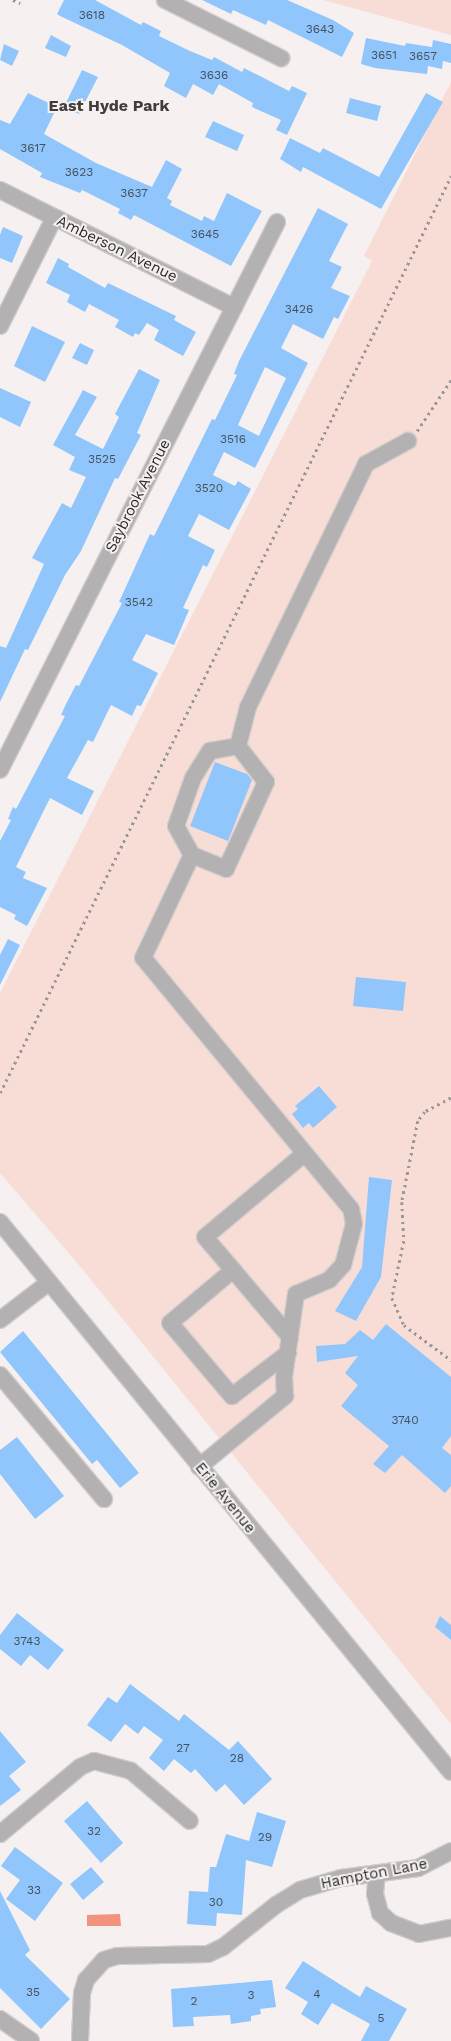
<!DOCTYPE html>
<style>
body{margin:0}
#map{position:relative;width:451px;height:2041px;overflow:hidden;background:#f6f1f0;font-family:"Work Sans",sans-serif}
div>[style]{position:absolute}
.green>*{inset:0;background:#f8ddd6}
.water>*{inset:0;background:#f2937e}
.building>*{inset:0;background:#91c6fc}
.path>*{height:2.5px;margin-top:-1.25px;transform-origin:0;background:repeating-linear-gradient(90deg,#9a9796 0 2.5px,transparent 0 6.5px)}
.roads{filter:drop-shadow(1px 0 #d1cdcc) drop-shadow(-1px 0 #d1cdcc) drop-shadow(0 1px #d1cdcc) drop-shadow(0 -1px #d1cdcc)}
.minor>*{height:16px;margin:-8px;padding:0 8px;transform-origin:8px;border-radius:8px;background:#b3b1b1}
span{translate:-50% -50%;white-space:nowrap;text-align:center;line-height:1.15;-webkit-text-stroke:4px #f6f1f0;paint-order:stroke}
.number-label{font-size:12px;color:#44515e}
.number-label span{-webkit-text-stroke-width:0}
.street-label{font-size:15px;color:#2b2a29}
.neighbourhood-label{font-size:16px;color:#403d3c;font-weight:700}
</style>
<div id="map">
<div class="green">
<i style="clip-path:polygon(323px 0,451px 0,451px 35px)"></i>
<i style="clip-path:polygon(451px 82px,451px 1724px,78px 1264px,0 1173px,0 993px,372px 261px,364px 256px)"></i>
</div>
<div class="water">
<i style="clip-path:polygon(120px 1914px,121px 1926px,87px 1926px,87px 1915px)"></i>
</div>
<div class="building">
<i style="clip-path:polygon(64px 0,95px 0,141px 25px,143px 22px,161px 31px,159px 36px,190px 51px,212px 60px,214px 57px,242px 72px,244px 68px,289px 91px,292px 86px,307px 93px,287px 135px,276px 130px,281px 120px,252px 107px,253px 103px,219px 84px,213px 95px,193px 84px,186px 98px,164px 86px,170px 73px,122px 45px,60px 16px,57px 14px)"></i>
<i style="clip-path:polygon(202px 0,287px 0,333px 20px,354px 33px,342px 57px,268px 20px,266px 25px,233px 10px,231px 14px)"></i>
<i style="clip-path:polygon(51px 35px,71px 46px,66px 57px,45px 48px)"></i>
<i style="clip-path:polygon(366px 38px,405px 46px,406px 43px,432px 47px,433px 40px,451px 44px,451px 63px,443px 61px,442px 69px,428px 66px,427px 74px,375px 68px,361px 64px)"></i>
<i style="clip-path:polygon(4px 44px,19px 51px,12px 66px,0 60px)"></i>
<i style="clip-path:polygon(82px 70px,98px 77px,79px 114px,64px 107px)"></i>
<i style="clip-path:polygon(28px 93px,57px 107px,44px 134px,96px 163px,152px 187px,166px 160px,182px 169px,167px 198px,172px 201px,170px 205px,202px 221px,204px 216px,214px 221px,227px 193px,262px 211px,231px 266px,134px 215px,131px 220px,118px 213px,120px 209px,82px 190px,80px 193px,40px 177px,42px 173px,0 149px,0 120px,10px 124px)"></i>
<i style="clip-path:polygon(426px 93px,443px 102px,381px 209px,303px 167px,301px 172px,280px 159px,290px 138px,320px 153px,323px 148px,379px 177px)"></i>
<i style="clip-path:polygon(350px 98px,381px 106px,377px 121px,346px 113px)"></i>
<i style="clip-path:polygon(213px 121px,244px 135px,237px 151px,205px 137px)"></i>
<i style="clip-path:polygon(evenodd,318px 208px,348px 224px,329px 261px,342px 267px,331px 288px,350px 296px,338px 319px,334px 317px,323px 339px,293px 324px,281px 348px,308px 363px,255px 468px,224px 452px,213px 475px,235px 486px,238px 481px,251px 489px,229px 530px,199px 514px,188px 536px,215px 550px,207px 567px,203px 565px,183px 608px,189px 610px,174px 645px,146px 634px,132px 660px,158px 673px,141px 706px,137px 705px,132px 716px,111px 705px,93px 742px,88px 740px,67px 778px,94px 791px,82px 815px,50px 798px,16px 867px,26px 872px,23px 878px,47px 888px,27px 926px,14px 919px,16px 915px,0 907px,0 841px,11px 820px,8px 819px,13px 807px,16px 809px,65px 716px,61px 715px,66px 704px,76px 685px,79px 686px,122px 603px,119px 602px,150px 534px,154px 536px,212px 419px,215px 420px,237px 375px,234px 374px,239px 361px,318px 208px,265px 367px,286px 378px,259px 436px,238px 425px,265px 367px)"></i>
<i style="clip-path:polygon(3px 227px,23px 236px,12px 263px,0 258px,0 235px)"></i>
<i style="clip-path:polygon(58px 258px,69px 264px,68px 267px,105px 288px,108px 283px,176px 316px,174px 320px,196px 332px,183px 356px,154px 340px,159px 330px,147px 323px,139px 335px,135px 333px,133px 337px,115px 327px,119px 320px,89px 304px,85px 312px,67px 302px,70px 295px,46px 283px)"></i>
<i style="clip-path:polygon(32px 326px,65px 342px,45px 382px,14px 366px)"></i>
<i style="clip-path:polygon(80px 343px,94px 350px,87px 365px,72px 358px)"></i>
<i style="clip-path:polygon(139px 369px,160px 380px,137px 433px,141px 435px,118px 479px,115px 478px,81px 551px,65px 575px,28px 650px,25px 649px,0 702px,0 646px,6px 648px,44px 564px,32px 558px,62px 503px,71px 508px,86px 477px,69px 470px,75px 457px,53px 445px,83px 390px,97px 397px,75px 435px,103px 449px,119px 417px,115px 414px)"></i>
<i style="clip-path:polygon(0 388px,31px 402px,20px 427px,0 417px)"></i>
<i style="clip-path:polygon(215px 762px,247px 774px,252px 780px,228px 841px,190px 826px)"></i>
<i style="clip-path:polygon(8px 939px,20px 945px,0 985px,0 955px)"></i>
<i style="clip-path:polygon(356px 977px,406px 982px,403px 1011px,353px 1006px)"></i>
<i style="clip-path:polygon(319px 1086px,337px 1107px,313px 1128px,309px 1123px,303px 1128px,292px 1114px,298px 1109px,295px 1106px)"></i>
<i style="clip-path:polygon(369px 1177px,392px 1180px,381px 1277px,356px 1321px,335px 1311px,362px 1267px)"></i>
<i style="clip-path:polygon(386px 1324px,451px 1377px,451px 1436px,442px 1448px,451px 1455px,451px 1486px,445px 1493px,402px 1455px,385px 1473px,373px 1464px,389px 1446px,341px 1406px,358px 1385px,345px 1373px,358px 1356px,317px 1362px,316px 1346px,345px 1344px,360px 1330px,373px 1340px)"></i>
<i style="clip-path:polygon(23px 1331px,139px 1473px,120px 1488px,97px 1460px,92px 1464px,0 1352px)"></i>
<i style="clip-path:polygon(17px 1437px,64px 1496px,35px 1519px,0 1474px,0 1450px)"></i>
<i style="clip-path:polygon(17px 1613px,64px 1650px,48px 1670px,30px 1655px,21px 1666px,0 1649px,0 1635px)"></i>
<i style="clip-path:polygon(440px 1616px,451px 1625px,451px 1640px,435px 1627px)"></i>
<i style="clip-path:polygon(130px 1684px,179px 1721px,184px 1714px,229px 1750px,238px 1741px,272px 1779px,244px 1805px,225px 1784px,216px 1792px,195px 1769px,191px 1773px,174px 1759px,164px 1771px,149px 1758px,163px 1740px,144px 1726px,138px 1734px,125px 1724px,111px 1742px,87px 1725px,108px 1697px,117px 1703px)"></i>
<i style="clip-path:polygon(0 1731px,26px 1762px,9px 1776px,21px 1790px,0 1806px)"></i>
<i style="clip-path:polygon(87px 1801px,123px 1843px,101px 1863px,64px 1821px)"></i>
<i style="clip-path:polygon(257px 1812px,286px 1821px,272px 1867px,246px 1860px,242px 1915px,217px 1913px,216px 1926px,187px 1924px,189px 1891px,208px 1892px,210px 1867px,216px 1867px,226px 1834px,249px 1841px)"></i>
<i style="clip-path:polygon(15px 1847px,63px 1883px,35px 1921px,6px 1899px,20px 1880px,1px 1866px)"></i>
<i style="clip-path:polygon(91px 1867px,104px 1882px,83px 1900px,70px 1884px)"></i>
<i style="clip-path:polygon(0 1891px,30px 1950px,25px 1955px,70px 1999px,41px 2029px,0 1988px)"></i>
<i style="clip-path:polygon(303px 1961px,360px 1997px,366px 1986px,407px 2009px,389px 2041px,361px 2041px,370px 2024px,332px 2003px,318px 2025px,301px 2014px,308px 2002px,285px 1988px)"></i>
<i style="clip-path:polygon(272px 1980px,276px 2007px,260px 2009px,261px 2014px,251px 2016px,251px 2021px,231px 2024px,230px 2015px,193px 2017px,194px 2026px,173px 2027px,171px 1989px)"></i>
</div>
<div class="path">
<i style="left:13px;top:0;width:8px;rotate:23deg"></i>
<i style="left:417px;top:431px;width:61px;rotate:-56.3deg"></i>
<i style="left:0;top:1093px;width:1022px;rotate:-63.81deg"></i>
<i style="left:451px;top:1098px;width:30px;rotate:152deg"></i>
<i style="left:425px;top:1112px;width:11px;rotate:128deg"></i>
<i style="left:418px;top:1121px;width:83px;rotate:101.2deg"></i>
<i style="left:402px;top:1202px;width:39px;rotate:87deg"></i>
<i style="left:404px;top:1241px;width:58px;rotate:101.9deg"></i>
<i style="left:392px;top:1298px;width:30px;rotate:66deg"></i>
<i style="left:404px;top:1325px;width:59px;rotate:36.7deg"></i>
</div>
<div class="roads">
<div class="minor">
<i style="left:165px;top:0;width:130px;rotate:26.6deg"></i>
<i style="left:0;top:190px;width:262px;rotate:26.6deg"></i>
<i style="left:0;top:326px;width:121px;rotate:-63.4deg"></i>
<i style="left:0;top:770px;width:614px;rotate:-63.18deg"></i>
<i style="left:192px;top:855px;width:33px;rotate:-119deg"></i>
<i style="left:176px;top:826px;width:51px;rotate:-70.5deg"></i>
<i style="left:193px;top:778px;width:32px;rotate:-58deg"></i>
<i style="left:210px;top:751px;width:28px;rotate:-10deg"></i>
<i style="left:0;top:1222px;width:711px;rotate:50.65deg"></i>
<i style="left:233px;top:1270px;width:82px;rotate:139.9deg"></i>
<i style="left:170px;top:1323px;width:96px;rotate:49.7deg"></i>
<i style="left:232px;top:1396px;width:71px;rotate:-37.5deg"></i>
<i style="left:0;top:1320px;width:61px;rotate:-37.6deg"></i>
<i style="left:290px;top:1337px;width:131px;rotate:-130.4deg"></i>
<i style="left:205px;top:1237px;width:129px;rotate:-40deg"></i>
<i style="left:0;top:1375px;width:162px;rotate:50deg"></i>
<i style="left:199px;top:1467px;width:112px;rotate:-39.5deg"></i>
<i style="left:285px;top:1396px;width:19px;rotate:-93deg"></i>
<i style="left:284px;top:1377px;width:84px;rotate:-81.8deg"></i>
<i style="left:296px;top:1294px;width:36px;rotate:-23deg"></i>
<i style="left:329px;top:1280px;width:21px;rotate:-47deg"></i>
<i style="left:343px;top:1265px;width:42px;rotate:-75deg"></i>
<i style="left:354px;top:1224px;width:15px;rotate:-101deg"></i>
<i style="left:351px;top:1209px;width:326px;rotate:-129.6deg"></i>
<i style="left:143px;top:958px;width:114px;rotate:-64.6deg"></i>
<i style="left:192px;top:855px;width:37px;rotate:22deg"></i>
<i style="left:226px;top:869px;width:96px;rotate:-65.3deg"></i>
<i style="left:266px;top:782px;width:46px;rotate:-127.9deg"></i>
<i style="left:238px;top:746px;width:40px;rotate:-75.6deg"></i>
<i style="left:248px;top:707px;width:270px;rotate:-64.1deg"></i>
<i style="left:366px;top:464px;width:48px;rotate:-28.7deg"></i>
<i style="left:0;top:1834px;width:104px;rotate:-39.9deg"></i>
<i style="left:80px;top:1767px;width:15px;rotate:-23deg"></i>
<i style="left:94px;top:1761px;width:38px;rotate:15deg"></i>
<i style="left:131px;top:1771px;width:77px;rotate:40.3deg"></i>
<i style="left:377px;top:1874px;width:20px;rotate:96deg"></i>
<i style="left:375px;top:1894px;width:20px;rotate:75deg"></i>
<i style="left:380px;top:1913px;width:15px;rotate:42deg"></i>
<i style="left:391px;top:1923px;width:30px;rotate:21deg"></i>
<i style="left:419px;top:1934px;width:33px;rotate:-11deg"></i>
<i style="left:0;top:2019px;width:38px;rotate:35deg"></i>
<i style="left:80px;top:2041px;width:48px;rotate:-87.6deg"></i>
<i style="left:82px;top:1993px;width:14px;rotate:-73deg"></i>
<i style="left:86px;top:1980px;width:27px;rotate:-48deg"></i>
<i style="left:104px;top:1960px;width:14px;rotate:-17deg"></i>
<i style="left:117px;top:1956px;width:91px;rotate:-1.3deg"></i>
<i style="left:208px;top:1954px;width:17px;rotate:-25deg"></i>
<i style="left:223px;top:1947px;width:68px;rotate:-38.4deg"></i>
<i style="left:276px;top:1905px;width:28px;rotate:-32deg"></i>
<i style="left:300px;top:1890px;width:43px;rotate:-16.3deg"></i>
<i style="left:341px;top:1878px;width:78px;rotate:-7.4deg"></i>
<i style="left:418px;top:1868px;width:37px;rotate:-27deg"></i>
</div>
</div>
<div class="number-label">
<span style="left:92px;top:16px">3618</span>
<span style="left:320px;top:30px">3643</span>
<span style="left:384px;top:56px">3651</span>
<span style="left:423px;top:57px">3657</span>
<span style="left:214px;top:76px">3636</span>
<span style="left:33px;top:149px">3617</span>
<span style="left:79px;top:173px">3623</span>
<span style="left:134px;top:194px">3637</span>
<span style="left:205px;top:235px">3645</span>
<span style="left:299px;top:310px">3426</span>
<span style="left:233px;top:440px">3516</span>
<span style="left:102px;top:460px">3525</span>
<span style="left:209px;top:489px">3520</span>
<span style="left:139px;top:603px">3542</span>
<span style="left:405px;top:1421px">3740</span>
<span style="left:27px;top:1642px">3743</span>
<span style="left:183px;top:1749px">27</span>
<span style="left:237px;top:1759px">28</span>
<span style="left:94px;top:1832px">32</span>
<span style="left:265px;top:1838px">29</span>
<span style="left:34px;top:1891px">33</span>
<span style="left:216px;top:1903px">30</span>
<span style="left:33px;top:1993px">35</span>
<span style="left:317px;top:1995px">4</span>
<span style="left:251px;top:1996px">3</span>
<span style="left:194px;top:2002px">2</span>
<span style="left:381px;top:2019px">5</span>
</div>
<div class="street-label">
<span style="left:117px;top:249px;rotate:26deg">Amberson Avenue</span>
<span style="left:138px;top:496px;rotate:-63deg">Saybrook Avenue</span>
<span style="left:225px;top:1498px;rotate:51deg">Erie Avenue</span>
<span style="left:374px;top:1874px;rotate:-11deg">Hampton Lane</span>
</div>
<div class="neighbourhood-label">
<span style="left:109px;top:106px">East Hyde Park</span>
</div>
</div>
